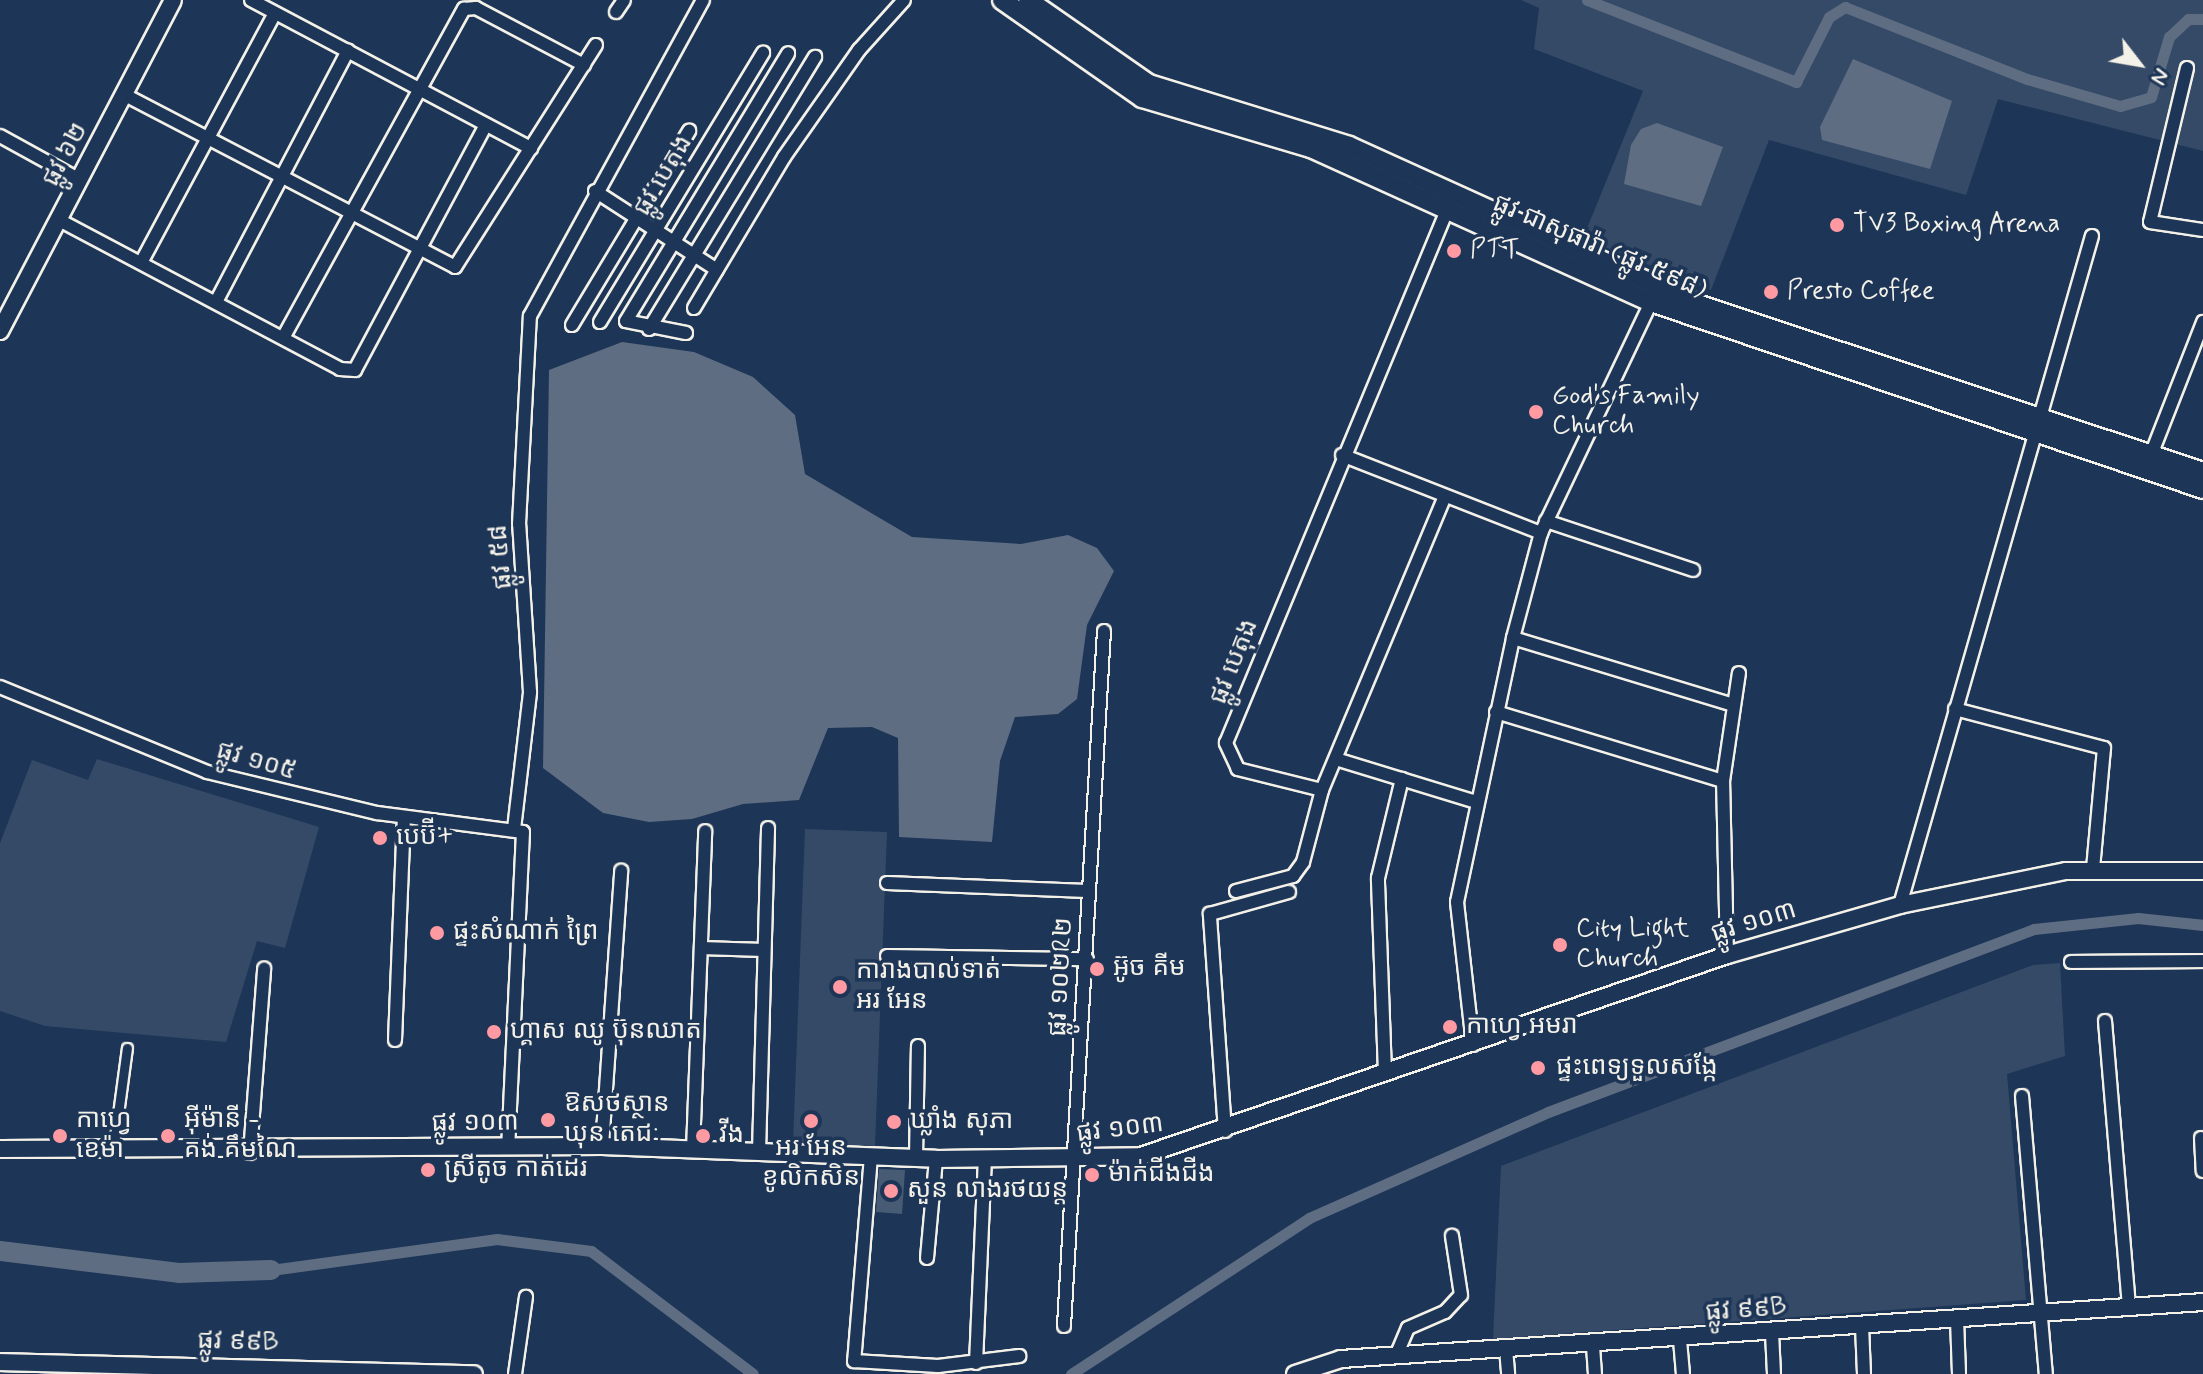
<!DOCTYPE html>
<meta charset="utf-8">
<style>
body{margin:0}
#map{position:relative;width:2203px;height:1374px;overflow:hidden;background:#1d3557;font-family:Mynerve,"Noto Sans Khmer",sans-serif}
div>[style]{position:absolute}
.green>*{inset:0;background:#354a67}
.water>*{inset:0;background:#5e6d82}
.canal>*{height:11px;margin:-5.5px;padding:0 5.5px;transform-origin:5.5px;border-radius:5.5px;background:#5e6d82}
.river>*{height:20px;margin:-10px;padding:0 10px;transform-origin:10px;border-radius:10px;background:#5e6d82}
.building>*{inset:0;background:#485b74}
.roads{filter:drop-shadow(2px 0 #f4f1e8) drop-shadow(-2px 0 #f4f1e8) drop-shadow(0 2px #f4f1e8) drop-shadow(0 -2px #f4f1e8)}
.pedestrian>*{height:9px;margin:-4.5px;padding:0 4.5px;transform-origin:4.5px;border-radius:4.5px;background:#1d3557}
.minor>*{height:12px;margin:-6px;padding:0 6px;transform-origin:6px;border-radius:6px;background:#1d3557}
.tertiary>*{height:16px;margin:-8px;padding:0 8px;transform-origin:8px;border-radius:8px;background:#1d3557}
.secondary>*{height:18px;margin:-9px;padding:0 9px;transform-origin:9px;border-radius:9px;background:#1d3557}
.dots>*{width:22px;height:22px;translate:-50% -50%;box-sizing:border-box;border:4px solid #1d3557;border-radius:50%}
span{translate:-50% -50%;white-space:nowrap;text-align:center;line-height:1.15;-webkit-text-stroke:7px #1d3557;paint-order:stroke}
.street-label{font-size:26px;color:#f4f1e8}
.poi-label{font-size:26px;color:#f4f1e8}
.left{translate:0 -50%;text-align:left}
.north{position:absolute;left:2099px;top:24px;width:80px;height:80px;-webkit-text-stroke:6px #1d3557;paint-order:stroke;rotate:121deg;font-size:22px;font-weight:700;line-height:32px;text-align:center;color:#f4f1e8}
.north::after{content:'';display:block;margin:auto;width:28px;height:36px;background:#f4f1e8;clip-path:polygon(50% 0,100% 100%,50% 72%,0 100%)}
</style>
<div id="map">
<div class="green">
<i style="clip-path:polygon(1521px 0,2203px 0,2203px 151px,1998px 99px,1966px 195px,1769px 140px,1711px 290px,1583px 238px,1643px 91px,1534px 49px,1539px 8px)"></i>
<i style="clip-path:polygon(97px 759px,319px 827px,285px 948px,257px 941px,226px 1042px,45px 1026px,0 1011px,0 843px,32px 760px,88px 780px)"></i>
<i style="clip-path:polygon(805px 829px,887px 832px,875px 1146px,793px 1143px)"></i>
<i style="clip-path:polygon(2060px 963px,2065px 1056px,2007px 1074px,2026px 1300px,1493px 1339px,1501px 1166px,2033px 965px)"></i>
</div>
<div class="water">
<i style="clip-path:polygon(1853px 59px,1952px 101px,1930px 169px,1822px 140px,1820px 127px)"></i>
<i style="clip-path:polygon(1657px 123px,1723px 147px,1701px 206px,1624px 184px,1631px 145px,1641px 129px)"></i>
<i style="clip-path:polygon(622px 342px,694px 352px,753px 377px,795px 415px,805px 474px,912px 537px,1021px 544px,1068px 535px,1097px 548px,1114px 571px,1087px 625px,1077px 699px,1058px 714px,1015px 717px,1000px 761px,992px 842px,899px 837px,898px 738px,872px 727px,828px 728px,799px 800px,743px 804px,692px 819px,649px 822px,603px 813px,543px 768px,549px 370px)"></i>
</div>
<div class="canal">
<i style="left:1587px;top:0;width:225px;rotate:21.4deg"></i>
<i style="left:1796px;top:82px;width:73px;rotate:-63.1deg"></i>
<i style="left:1829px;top:17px;width:19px;rotate:-32deg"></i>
<i style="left:1845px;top:7px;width:196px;rotate:21.6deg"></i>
<i style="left:2027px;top:79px;width:97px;rotate:16.2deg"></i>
<i style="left:2120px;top:106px;width:32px;rotate:-16deg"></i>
<i style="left:2151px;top:97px;width:63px;rotate:-73.3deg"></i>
<i style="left:2169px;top:37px;width:26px;rotate:-43deg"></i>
<i style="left:2188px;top:19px;width:15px"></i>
<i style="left:271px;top:1270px;width:228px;rotate:-7.8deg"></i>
<i style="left:497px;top:1239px;width:95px;rotate:7.3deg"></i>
<i style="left:591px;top:1251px;width:203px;rotate:37.2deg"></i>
<i style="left:1071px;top:1374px;width:285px;rotate:-33.2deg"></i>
<i style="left:1309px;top:1218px;width:261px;rotate:-23.9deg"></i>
<i style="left:1548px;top:1112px;width:519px;rotate:-20.63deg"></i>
<i style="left:2034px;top:929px;width:105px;rotate:-6deg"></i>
<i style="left:2138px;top:918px;width:65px;rotate:6.1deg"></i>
</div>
<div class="river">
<i style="left:0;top:1251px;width:180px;rotate:7deg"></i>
<i style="left:179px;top:1273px;width:92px;rotate:-1.9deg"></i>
</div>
<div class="building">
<i style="clip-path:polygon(879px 1169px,905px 1170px,902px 1214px,876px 1212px)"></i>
</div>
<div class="roads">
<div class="pedestrian">
<i style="left:113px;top:1151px;width:104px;rotate:-82.3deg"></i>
</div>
<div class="minor">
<i style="left:251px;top:0;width:317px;rotate:27.9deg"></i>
<i style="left:616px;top:12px;width:14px;rotate:-56deg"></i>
<i style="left:2187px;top:68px;width:158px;rotate:103.5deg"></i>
<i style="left:2150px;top:222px;width:54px;rotate:8.6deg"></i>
<i style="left:125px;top:95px;width:372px;rotate:27.5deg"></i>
<i style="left:455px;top:267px;width:263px;rotate:-57.6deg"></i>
<i style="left:0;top:136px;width:91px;rotate:28.8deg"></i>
<i style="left:595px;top:191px;width:145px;rotate:32.9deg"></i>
<i style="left:59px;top:220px;width:318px;rotate:27.9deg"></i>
<i style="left:340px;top:369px;width:15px;rotate:4deg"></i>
<i style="left:355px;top:370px;width:278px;rotate:-61.9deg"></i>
<i style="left:142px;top:261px;width:281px;rotate:-61.8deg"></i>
<i style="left:216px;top:302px;width:284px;rotate:-62.3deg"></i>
<i style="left:694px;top:308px;width:176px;rotate:-59.2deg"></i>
<i style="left:784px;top:157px;width:131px;rotate:-55deg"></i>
<i style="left:859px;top:50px;width:67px;rotate:-48deg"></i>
<i style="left:600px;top:322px;width:315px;rotate:-58.8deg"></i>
<i style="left:572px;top:325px;width:227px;rotate:-58.9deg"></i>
<i style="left:649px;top:329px;width:319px;rotate:-58.6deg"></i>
<i style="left:686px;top:333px;width:61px;rotate:-168.7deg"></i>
<i style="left:626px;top:321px;width:313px;rotate:-58.8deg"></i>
<i style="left:283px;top:338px;width:376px;rotate:-61.2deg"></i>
<i style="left:464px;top:9px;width:12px;rotate:-5deg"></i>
<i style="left:476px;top:8px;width:122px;rotate:27.8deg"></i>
<i style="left:1342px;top:455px;width:214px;rotate:21.4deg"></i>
<i style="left:2151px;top:455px;width:143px;rotate:-68.6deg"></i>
<i style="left:1546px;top:521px;width:155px;rotate:18.4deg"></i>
<i style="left:1513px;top:638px;width:227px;rotate:16.9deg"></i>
<i style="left:0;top:687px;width:224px;rotate:22.3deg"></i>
<i style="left:207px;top:772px;width:175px;rotate:13.6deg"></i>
<i style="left:377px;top:813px;width:147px;rotate:7.4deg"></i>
<i style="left:523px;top:832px;width:315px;rotate:92.7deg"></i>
<i style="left:1955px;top:709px;width:154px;rotate:14.7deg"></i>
<i style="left:2104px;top:748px;width:122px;rotate:95.2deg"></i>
<i style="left:1496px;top:712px;width:237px;rotate:16.9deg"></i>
<i style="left:1339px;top:760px;width:143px;rotate:17deg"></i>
<i style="left:1322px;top:790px;width:87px;rotate:-166deg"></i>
<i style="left:1238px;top:769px;width:29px;rotate:-115deg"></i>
<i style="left:1226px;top:743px;width:585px;rotate:-67.47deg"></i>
<i style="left:514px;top:829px;width:138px;rotate:-83.3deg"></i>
<i style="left:530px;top:692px;width:168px;rotate:-93.7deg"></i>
<i style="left:519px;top:524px;width:208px;rotate:-87deg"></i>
<i style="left:530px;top:316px;width:360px;rotate:-61.3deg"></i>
<i style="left:887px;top:883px;width:200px;rotate:2.3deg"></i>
<i style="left:1236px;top:891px;width:59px;rotate:-14.7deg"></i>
<i style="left:1293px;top:876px;width:17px;rotate:-54deg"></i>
<i style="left:1303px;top:862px;width:74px;rotate:-75.2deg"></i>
<i style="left:1322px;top:790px;width:316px;rotate:-67.3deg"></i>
<i style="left:1900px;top:905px;width:696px;rotate:-73.99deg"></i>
<i style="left:701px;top:948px;width:63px;rotate:1.8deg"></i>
<i style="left:1727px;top:955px;width:174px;rotate:-91.3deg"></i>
<i style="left:1723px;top:781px;width:109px;rotate:-81.6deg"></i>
<i style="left:887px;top:956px;width:200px;rotate:0.9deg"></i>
<i style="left:2071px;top:962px;width:132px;rotate:-0.4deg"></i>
<i style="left:2105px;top:1021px;width:287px;rotate:85.2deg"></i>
<i style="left:395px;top:1040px;width:222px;rotate:-87.7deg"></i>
<i style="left:1473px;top:1045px;width:144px;rotate:-96.4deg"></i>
<i style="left:1457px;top:902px;width:270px;rotate:-78deg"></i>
<i style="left:1513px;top:638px;width:109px;rotate:-75.1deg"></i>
<i style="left:1541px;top:533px;width:256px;rotate:-64.5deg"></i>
<i style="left:1385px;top:1073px;width:195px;rotate:-92.1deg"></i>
<i style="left:1378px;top:878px;width:102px;rotate:-76.4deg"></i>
<i style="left:2022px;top:1096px;width:279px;rotate:85.1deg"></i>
<i style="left:1225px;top:1131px;width:218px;rotate:-94deg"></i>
<i style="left:1210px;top:914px;width:82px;rotate:-15.6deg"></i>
<i style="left:2201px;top:1138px;width:33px;rotate:87deg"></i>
<i style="left:602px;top:1146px;width:276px;rotate:-86deg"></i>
<i style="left:693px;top:1150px;width:319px;rotate:-87.8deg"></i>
<i style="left:759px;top:1152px;width:324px;rotate:-88.4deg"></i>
<i style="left:250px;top:1153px;width:185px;rotate:-85.6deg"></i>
<i style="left:871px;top:1156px;width:206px;rotate:94.7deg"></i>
<i style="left:854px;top:1361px;width:84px;rotate:3.4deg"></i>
<i style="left:938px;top:1366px;width:82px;rotate:-7deg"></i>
<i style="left:916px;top:1158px;width:112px;rotate:-89deg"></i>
<i style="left:927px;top:1258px;width:99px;rotate:-84.8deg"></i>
<i style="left:1957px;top:1319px;width:55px;rotate:87.9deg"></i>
<i style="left:1064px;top:1326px;width:696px;rotate:-86.71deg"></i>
<i style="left:1862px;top:1326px;width:48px;rotate:87.6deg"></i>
<i style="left:1772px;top:1333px;width:41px;rotate:87.2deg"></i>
<i style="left:1680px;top:1340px;width:34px;rotate:85deg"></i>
<i style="left:1593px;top:1346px;width:28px;rotate:86deg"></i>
<i style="left:1506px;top:1349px;width:25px;rotate:85deg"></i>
<i style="left:1396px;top:1356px;width:30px;rotate:-67deg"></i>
<i style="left:1408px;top:1328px;width:40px;rotate:-23.4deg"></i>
<i style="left:1445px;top:1312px;width:23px;rotate:-47deg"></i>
<i style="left:1461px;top:1295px;width:60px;rotate:-98.7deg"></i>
<i style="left:976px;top:1363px;width:204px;rotate:-87.5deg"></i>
<i style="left:515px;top:1374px;width:78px;rotate:-81.9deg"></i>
</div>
<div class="tertiary">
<i style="left:0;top:331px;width:373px;rotate:-62.4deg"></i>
<i style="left:0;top:1149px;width:602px;rotate:-0.29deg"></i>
<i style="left:602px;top:1146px;width:334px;rotate:2.2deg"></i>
<i style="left:936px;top:1159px;width:205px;rotate:-0.8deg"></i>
<i style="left:1141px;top:1156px;width:620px;rotate:-18.93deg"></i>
<i style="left:1727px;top:955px;width:180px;rotate:-16.1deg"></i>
<i style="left:1900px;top:905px;width:169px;rotate:-11.6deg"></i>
<i style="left:2066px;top:871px;width:137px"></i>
<i style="left:0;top:1362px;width:474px;rotate:1.5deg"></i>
<i style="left:1295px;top:1374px;width:48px;rotate:-18.1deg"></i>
<i style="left:1341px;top:1359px;width:864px;rotate:-3.78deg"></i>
</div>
<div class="secondary">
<i style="left:1002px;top:0;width:171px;rotate:35deg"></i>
<i style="left:1142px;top:98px;width:176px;rotate:16.5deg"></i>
<i style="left:1311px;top:148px;width:373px;rotate:24.4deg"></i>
<i style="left:1651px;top:302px;width:583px;rotate:18.71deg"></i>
<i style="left:1028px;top:0;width:147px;rotate:34.8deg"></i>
<i style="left:1149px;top:84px;width:209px;rotate:17.2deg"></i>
<i style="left:1349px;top:146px;width:385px;rotate:24.4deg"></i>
<i style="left:1700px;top:305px;width:530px;rotate:18.37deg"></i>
</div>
</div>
<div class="dots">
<i style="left:1837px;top:225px;background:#ff9aa2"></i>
<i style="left:1454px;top:251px;background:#ff9aa2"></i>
<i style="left:1771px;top:292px;background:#ff9aa2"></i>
<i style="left:1536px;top:412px;background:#ff9aa2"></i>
<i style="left:380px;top:838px;background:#ff9aa2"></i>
<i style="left:437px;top:933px;background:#ff9aa2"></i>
<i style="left:1560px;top:945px;background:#ff9aa2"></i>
<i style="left:1097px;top:969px;background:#ff9aa2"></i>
<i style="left:840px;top:987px;background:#ff9aa2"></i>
<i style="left:1450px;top:1027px;background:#ff9aa2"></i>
<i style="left:494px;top:1032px;background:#ff9aa2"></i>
<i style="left:1538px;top:1068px;background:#ff9aa2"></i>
<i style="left:548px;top:1120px;background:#ff9aa2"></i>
<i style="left:811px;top:1121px;background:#ff9aa2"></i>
<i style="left:894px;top:1122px;background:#ff9aa2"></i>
<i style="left:60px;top:1136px;background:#ff9aa2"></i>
<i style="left:168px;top:1136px;background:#ff9aa2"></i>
<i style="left:703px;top:1136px;background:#ff9aa2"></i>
<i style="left:428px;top:1170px;background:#ff9aa2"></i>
<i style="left:1092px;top:1175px;background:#ff9aa2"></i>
<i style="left:891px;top:1191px;background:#ff9aa2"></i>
</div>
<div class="street-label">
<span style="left:66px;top:155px;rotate:-62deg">ផ្លូវ ៦២</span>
<span style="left:664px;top:176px;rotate:-59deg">ផ្លូវ បេតុង</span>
<span style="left:1599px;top:248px;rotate:23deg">ផ្លូវ ជាសុផារ៉ា (ផ្លូវ ៥៩៨)</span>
<span style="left:502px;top:557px;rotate:-95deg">ផ្លូវ ៥៨</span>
<span style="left:1235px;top:662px;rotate:-68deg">ផ្លូវ បេតុង</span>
<span style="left:256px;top:762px;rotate:16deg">ផ្លូវ ១០៥</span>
<span style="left:1754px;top:923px;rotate:-17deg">ផ្លូវ ១០៣</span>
<span style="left:1062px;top:977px;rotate:-87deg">ផ្លូវ ១០២R២</span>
<span style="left:475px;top:1124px;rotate:-1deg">ផ្លូវ ១០៣</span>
<span style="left:1120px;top:1130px;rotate:-7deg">ផ្លូវ ១០៣</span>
<span style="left:1746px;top:1311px;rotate:-4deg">ផ្លូវ ៩៩B</span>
<span style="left:238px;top:1343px;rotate:2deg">ផ្លូវ ៩៩B</span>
</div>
<div class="poi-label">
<span class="left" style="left:1853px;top:225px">TV3 Boxing Arena</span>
<span class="left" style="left:1470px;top:251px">PTT</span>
<span class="left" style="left:1787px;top:292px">Presto Coffee</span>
<span class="left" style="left:1552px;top:412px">God's Family<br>Church</span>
<span class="left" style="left:396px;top:838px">បេប៊ី+</span>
<span class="left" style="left:1576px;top:945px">City Light<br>Church</span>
<span class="left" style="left:453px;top:933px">ផ្ទះសំណាក់ ព្រៃ</span>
<span class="left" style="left:1113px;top:969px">អ៊ូច គីម</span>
<span class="left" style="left:856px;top:987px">ការាងបាល់ទាត់<br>អរ អែន</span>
<span class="left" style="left:1466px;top:1027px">កាហ្វេ អមរា</span>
<span class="left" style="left:510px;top:1032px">ហ្គាស ឈូ ប៊ុនឈាត</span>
<span class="left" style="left:1556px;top:1068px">ផ្ទះពេទ្យទួលសង្កែ</span>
<span class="left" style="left:564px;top:1120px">ឱសថស្ថាន<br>ឃុន តេជៈ</span>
<span class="left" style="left:76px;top:1136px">កាហ្វេ<br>ខេម៉ា</span>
<span class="left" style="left:184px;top:1136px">អ៊ីម៉ានី -<br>គង់ គឹមណៃ</span>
<span class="left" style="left:910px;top:1122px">ឃ្លាំង សុភា</span>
<span class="left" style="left:719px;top:1136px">វីង</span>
<span style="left:811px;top:1164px">អរ អែន<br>ខូលិកសិន</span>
<span class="left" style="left:444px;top:1170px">ស្រីតូច កាត់ដេរ</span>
<span class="left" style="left:1108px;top:1175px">ម៉ាក់ជីងជីង</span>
<span class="left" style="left:907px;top:1191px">សួន លាងរថយន្ត</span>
</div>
<div class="north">N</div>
</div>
